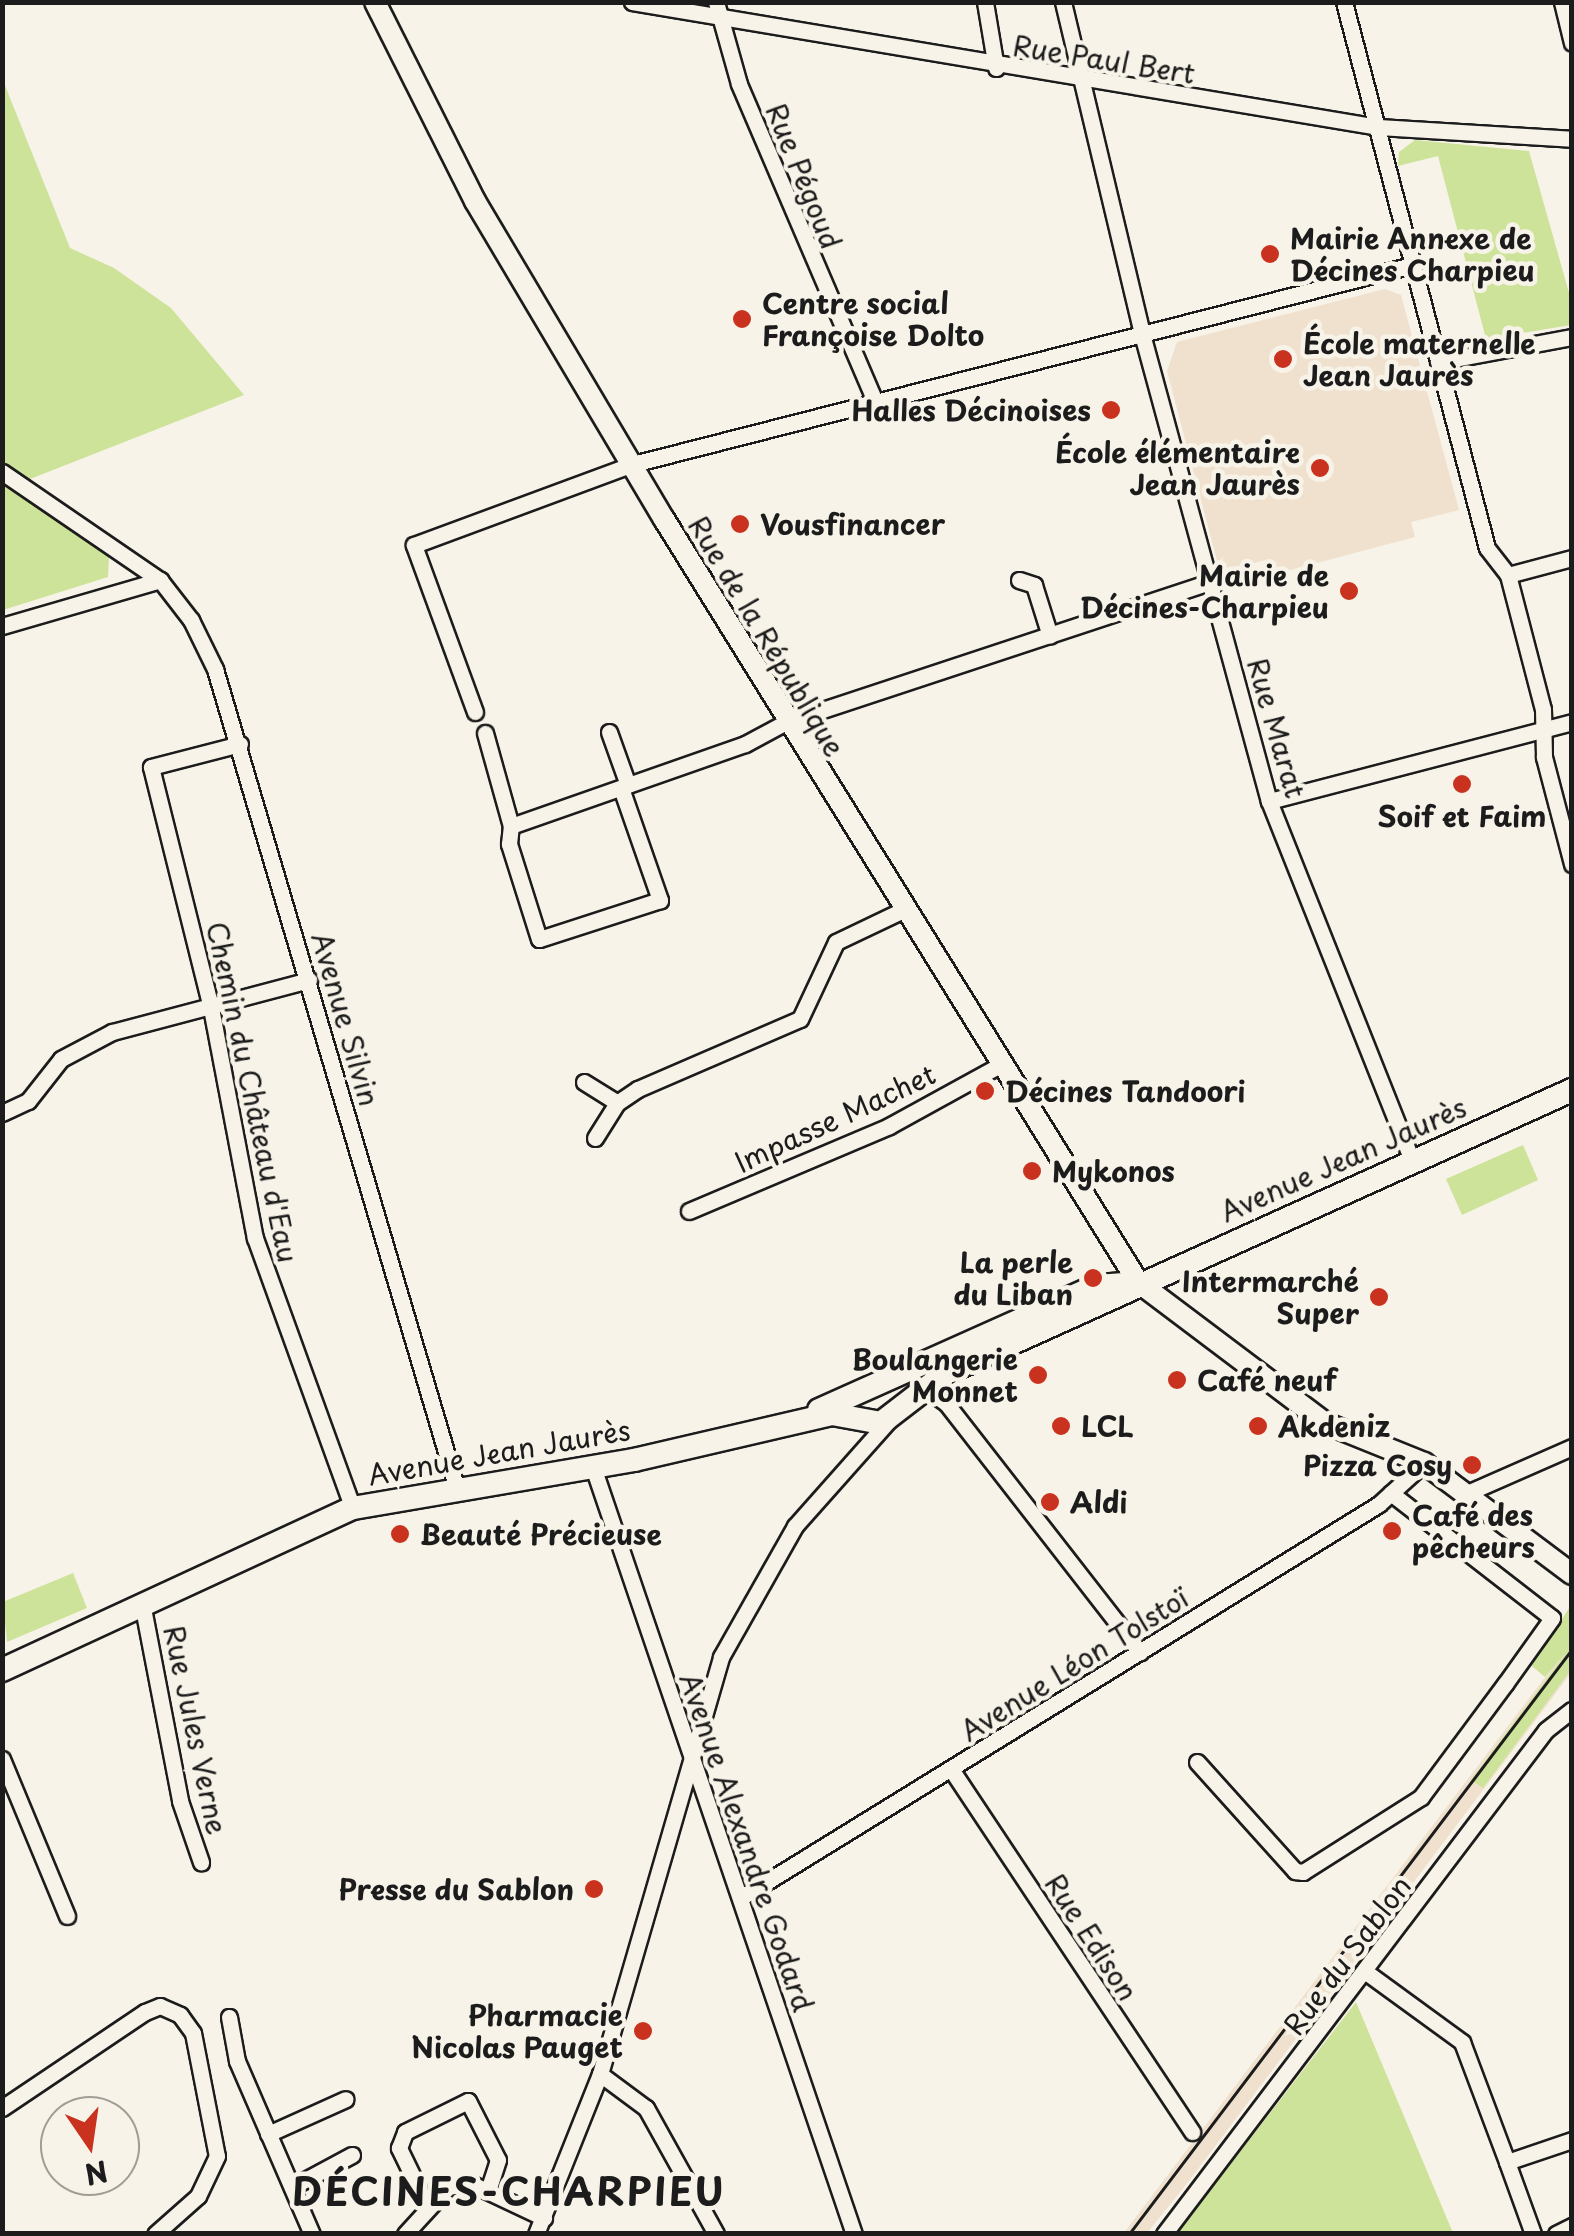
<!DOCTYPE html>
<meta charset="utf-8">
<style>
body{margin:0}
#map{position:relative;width:1574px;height:2236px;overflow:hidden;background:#f7f3e8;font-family:"Playpen Sans",sans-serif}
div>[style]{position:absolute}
.built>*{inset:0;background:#f0e1ce}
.green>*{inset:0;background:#cde399}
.roads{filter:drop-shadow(2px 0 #1c1c1c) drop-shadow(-2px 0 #1c1c1c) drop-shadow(0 2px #1c1c1c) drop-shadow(0 -2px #1c1c1c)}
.minor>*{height:15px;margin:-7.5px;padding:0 7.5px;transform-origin:7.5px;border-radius:7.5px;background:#f7f3e8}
.tertiary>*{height:20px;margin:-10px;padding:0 10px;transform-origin:10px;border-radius:10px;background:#f7f3e8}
.secondary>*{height:22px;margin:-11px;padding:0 11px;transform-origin:11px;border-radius:11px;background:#f7f3e8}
.tram>*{height:2.5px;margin:-1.25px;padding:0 1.25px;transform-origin:1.25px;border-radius:1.25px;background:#1c1c1c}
.dots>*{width:28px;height:28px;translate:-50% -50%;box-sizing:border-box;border:5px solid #f7f3e8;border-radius:50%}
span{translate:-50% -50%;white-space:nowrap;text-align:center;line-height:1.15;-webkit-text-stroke:9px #f7f3e8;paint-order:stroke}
.street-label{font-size:28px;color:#1c1c1c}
.poi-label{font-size:28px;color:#1c1c1c;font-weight:700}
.left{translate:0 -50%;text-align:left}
.right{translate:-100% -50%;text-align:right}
.district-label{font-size:38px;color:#1c1c1c;font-weight:700;letter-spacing:2.5px}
.frame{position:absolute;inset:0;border:5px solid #1c1c1c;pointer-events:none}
.north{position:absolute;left:40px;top:2096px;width:100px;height:100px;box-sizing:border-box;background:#f7f3e8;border:2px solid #9f9d96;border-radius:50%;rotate:167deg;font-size:28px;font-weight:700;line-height:40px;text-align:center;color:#1c1c1c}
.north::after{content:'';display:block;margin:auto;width:35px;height:45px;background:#c8321e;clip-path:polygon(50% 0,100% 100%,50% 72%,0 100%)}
</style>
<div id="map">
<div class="built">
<i style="clip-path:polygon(1385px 289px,1401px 295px,1459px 510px,1411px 522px,1415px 537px,1283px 572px,1271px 575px,1266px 560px,1220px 572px,1167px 371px,1177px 342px)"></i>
<i style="clip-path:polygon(1571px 1643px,1571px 1673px,1189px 2181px,1147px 2233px,1123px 2234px)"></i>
</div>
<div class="green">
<i style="clip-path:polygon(2px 78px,70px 248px,114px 268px,171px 308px,244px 395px,25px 481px,3px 461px)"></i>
<i style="clip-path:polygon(1415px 140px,1529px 151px,1571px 300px,1571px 325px,1486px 339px,1438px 156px,1398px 166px,1399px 152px)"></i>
<i style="clip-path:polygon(3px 483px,109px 555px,108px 577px,3px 610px)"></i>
<i style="clip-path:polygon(1523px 1145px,1538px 1180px,1462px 1215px,1446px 1179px)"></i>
<i style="clip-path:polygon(73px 1573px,87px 1608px,7px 1642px,3px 1602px)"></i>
<i style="clip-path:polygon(1571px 1605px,1571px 1670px,1483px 1788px,1471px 1780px,1569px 1649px,1545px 1677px,1527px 1662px,1534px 1662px)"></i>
<i style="clip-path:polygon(1356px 2002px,1453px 2233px,1177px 2233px)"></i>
</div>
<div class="roads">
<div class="minor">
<i style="left:632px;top:2px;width:756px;rotate:9.51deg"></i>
<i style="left:1378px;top:127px;width:194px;rotate:3.5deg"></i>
<i style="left:716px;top:2px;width:85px;rotate:74.3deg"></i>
<i style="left:739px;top:84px;width:346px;rotate:66.8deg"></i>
<i style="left:985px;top:2px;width:67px;rotate:80.5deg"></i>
<i style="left:1063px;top:2px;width:341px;rotate:76.6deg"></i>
<i style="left:1142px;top:334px;width:484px;rotate:74.8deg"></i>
<i style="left:1269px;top:801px;width:389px;rotate:68.3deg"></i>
<i style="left:1344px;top:2px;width:564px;rotate:75.32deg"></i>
<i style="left:1487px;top:548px;width:34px;rotate:52deg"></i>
<i style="left:1508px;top:575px;width:138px;rotate:75.4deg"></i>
<i style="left:1543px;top:709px;width:48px;rotate:88.8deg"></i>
<i style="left:1544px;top:757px;width:111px;rotate:75.3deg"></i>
<i style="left:1562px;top:2px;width:42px;rotate:76.3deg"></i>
<i style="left:1438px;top:362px;width:136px;rotate:-10.6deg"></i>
<i style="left:2px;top:472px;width:191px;rotate:34.4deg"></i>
<i style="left:160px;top:580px;width:51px;rotate:52.2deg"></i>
<i style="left:191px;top:620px;width:55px;rotate:63.9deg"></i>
<i style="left:215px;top:669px;width:852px;rotate:73.56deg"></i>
<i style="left:1508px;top:575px;width:66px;rotate:-14.9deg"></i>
<i style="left:1019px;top:580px;width:16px;rotate:18deg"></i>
<i style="left:1034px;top:585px;width:53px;rotate:72.6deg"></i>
<i style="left:2px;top:626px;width:165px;rotate:-16.2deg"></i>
<i style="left:475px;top:712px;width:178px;rotate:-110.1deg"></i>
<i style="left:414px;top:545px;width:233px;rotate:-20.3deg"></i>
<i style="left:633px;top:464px;width:804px;rotate:-14.33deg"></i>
<i style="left:609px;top:732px;width:56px;rotate:70.3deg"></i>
<i style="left:485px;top:733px;width:97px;rotate:74.4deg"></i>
<i style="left:240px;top:744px;width:92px;rotate:165.5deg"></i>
<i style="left:151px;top:767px;width:248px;rotate:76deg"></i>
<i style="left:211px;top:1008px;width:234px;rotate:79.2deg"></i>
<i style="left:255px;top:1238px;width:287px;rotate:70.1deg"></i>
<i style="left:621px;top:788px;width:119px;rotate:70.8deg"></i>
<i style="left:660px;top:900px;width:127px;rotate:162.1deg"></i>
<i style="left:539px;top:939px;width:100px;rotate:-107.5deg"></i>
<i style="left:509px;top:844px;width:18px;rotate:-84deg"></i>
<i style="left:511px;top:826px;width:248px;rotate:-19.3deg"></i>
<i style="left:745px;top:744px;width:47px;rotate:-28.2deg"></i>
<i style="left:786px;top:722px;width:447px;rotate:-18.3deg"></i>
<i style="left:1269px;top:801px;width:313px;rotate:-14.6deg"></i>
<i style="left:584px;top:1082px;width:39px;rotate:32deg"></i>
<i style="left:2px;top:1113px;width:29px;rotate:-25deg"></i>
<i style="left:28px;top:1101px;width:53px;rotate:-51.8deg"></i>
<i style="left:61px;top:1059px;width:58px;rotate:-27.9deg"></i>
<i style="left:112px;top:1032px;width:204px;rotate:-14.8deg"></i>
<i style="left:595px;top:1138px;width:41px;rotate:-57.8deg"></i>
<i style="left:617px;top:1103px;width:25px;rotate:-34deg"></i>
<i style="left:638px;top:1089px;width:176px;rotate:-23.4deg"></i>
<i style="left:800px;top:1019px;width:85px;rotate:-64.9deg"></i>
<i style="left:836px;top:942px;width:74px;rotate:-25.5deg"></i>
<i style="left:689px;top:1211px;width:217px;rotate:-23deg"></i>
<i style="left:889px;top:1126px;width:127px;rotate:-28.8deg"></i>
<i style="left:925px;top:1388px;width:26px;rotate:36deg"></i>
<i style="left:946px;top:1403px;width:316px;rotate:52.1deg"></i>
<i style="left:593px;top:1467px;width:810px;rotate:71.21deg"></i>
<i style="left:1467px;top:1493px;width:115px;rotate:-23.7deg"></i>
<i style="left:143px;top:1608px;width:197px;rotate:79.1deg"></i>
<i style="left:180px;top:1801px;width:65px;rotate:71deg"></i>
<i style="left:2px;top:1759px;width:170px;rotate:67.5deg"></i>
<i style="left:1197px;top:1762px;width:147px;rotate:48deg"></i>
<i style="left:1295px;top:1871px;width:8px;rotate:7deg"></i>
<i style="left:1303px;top:1872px;width:140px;rotate:-32.4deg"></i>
<i style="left:1421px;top:1797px;width:141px;rotate:-53.4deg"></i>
<i style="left:1505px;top:1684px;width:81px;rotate:-54.5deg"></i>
<i style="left:1552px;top:1618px;width:204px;rotate:-142.2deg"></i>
<i style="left:951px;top:1769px;width:436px;rotate:56.4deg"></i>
<i style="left:742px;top:1897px;width:748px;rotate:-31.67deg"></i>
<i style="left:1379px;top:1504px;width:61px;rotate:-42.3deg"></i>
<i style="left:1366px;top:1972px;width:119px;rotate:36.1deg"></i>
<i style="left:1462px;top:2042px;width:128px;rotate:69.4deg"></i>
<i style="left:1507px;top:2162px;width:69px;rotate:-18.7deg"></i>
<i style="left:229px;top:2017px;width:45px;rotate:79.7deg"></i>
<i style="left:237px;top:2061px;width:189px;rotate:66.6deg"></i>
<i style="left:600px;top:2074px;width:57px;rotate:36.5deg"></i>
<i style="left:646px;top:2108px;width:144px;rotate:60.9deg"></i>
<i style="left:2px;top:2108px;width:172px;rotate:-33.9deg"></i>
<i style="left:145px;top:2012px;width:16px;rotate:-22deg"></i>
<i style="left:160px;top:2006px;width:22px;rotate:24deg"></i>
<i style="left:180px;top:2015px;width:22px;rotate:54deg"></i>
<i style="left:193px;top:2033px;width:125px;rotate:79deg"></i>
<i style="left:217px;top:2156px;width:44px;rotate:115.4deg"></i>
<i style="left:198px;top:2196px;width:57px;rotate:138.5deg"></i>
<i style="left:268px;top:2134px;width:85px;rotate:-24.2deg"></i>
<i style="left:1507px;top:2162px;width:77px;rotate:70.1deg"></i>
<i style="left:292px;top:2187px;width:68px;rotate:-28.1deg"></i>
<i style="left:428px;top:2208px;width:67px;rotate:-115.8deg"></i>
<i style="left:399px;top:2148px;width:17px;rotate:-69deg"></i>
<i style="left:405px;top:2132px;width:70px;rotate:-26.2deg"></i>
<i style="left:468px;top:2101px;width:66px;rotate:63deg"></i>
<i style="left:498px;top:2160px;width:32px;rotate:108deg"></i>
<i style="left:405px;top:2234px;width:64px;rotate:-47.5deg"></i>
<i style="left:448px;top:2187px;width:22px;rotate:-10deg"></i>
<i style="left:470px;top:2183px;width:82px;rotate:25.3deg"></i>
<i style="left:536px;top:2234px;width:172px;rotate:-68.2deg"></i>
<i style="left:600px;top:2074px;width:434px;rotate:-73.8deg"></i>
<i style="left:721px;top:1657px;width:150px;rotate:-60.5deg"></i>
<i style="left:795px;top:1526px;width:143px;rotate:-48.4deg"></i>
<i style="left:1164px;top:2234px;width:632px;rotate:-52.84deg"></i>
<i style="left:1546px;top:1730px;width:33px;rotate:-38deg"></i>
<i style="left:1556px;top:2234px;width:18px;rotate:-27deg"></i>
</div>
<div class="tertiary">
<i style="left:375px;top:2px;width:223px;rotate:63.3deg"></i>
<i style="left:475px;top:201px;width:370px;rotate:59.3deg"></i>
<i style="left:664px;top:519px;width:898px;rotate:58.15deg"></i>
<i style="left:1138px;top:1282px;width:234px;rotate:37deg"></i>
<i style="left:1325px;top:1423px;width:107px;rotate:22deg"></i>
<i style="left:1424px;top:1463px;width:185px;rotate:36.9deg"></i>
</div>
<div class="secondary">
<i style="left:819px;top:1410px;width:303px;rotate:-24.1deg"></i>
<i style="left:1096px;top:1286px;width:39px;rotate:-4deg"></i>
<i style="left:2px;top:1670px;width:387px;rotate:-24.8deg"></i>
<i style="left:353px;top:1508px;width:285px;rotate:-9.7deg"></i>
<i style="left:634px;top:1460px;width:203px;rotate:-13.1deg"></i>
<i style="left:832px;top:1414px;width:50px;rotate:10.4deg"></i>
<i style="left:881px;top:1423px;width:82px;rotate:-37.6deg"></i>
<i style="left:946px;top:1373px;width:687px;rotate:-24.33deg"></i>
</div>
</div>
<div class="tram">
<i style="left:1129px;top:2234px;width:734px;rotate:-52.86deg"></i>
</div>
<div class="dots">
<i style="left:1270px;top:254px;background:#c8321e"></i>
<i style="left:742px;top:319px;background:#c8321e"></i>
<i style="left:1283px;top:359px;background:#c8321e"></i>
<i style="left:1111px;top:410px;background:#c8321e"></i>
<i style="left:1320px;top:468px;background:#c8321e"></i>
<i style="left:740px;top:524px;background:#c8321e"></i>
<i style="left:1349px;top:591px;background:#c8321e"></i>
<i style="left:1462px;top:784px;background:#c8321e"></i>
<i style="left:985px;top:1091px;background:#c8321e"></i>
<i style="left:1032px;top:1171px;background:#c8321e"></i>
<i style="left:1093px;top:1278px;background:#c8321e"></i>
<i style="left:1379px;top:1297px;background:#c8321e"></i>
<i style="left:1038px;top:1375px;background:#c8321e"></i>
<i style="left:1177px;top:1380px;background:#c8321e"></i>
<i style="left:1061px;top:1426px;background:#c8321e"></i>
<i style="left:1258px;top:1426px;background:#c8321e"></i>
<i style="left:1472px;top:1465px;background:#c8321e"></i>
<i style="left:1050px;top:1502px;background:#c8321e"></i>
<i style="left:1392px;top:1531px;background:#c8321e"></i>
<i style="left:400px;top:1534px;background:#c8321e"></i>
<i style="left:594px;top:1889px;background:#c8321e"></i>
<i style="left:643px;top:2031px;background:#c8321e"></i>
</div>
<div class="street-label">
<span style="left:1104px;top:59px;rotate:9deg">Rue Paul Bert</span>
<span style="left:804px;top:176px;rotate:68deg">Rue Pégoud</span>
<span style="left:767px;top:636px;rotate:59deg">Rue de la République</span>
<span style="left:1277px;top:728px;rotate:74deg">Rue Marat</span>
<span style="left:346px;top:1019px;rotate:74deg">Avenue Silvin</span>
<span style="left:253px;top:1092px;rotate:78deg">Chemin du Château d'Eau</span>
<span style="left:835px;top:1118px;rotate:-25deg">Impasse Machet</span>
<span style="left:1343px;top:1159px;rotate:-24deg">Avenue Jean Jaurès</span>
<span style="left:499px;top:1452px;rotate:-10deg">Avenue Jean Jaurès</span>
<span style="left:1074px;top:1664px;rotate:-32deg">Avenue Léon Tolstoï</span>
<span style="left:196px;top:1730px;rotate:78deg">Rue Jules Verne</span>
<span style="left:747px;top:1842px;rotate:71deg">Avenue Alexandre Godard</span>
<span style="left:1092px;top:1937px;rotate:57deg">Rue Edison</span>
<span style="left:1347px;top:1955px;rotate:-53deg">Rue du Sablon</span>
</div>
<div class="poi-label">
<span class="left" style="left:1290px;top:254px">Mairie Annexe de<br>Décines Charpieu</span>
<span class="left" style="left:762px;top:319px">Centre social<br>Françoise Dolto</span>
<span class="left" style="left:1303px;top:359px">École maternelle<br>Jean Jaurès</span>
<span class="right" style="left:1091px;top:410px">Halles Décinoises</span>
<span class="right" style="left:1300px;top:468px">École élémentaire<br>Jean Jaurès</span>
<span class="left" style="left:760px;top:524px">Vousfinancer</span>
<span class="right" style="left:1329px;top:591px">Mairie de<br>Décines-Charpieu</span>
<span style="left:1462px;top:816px">Soif et Faim</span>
<span class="left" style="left:1005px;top:1091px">Décines Tandoori</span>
<span class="left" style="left:1052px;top:1171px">Mykonos</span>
<span class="right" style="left:1073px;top:1278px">La perle<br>du Liban</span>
<span class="right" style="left:1359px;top:1297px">Intermarché<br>Super</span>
<span class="right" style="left:1018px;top:1375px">Boulangerie<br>Monnet</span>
<span class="left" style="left:1197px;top:1380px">Café neuf</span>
<span class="left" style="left:1081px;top:1426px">LCL</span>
<span class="left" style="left:1278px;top:1426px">Akdeniz</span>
<span class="right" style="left:1452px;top:1465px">Pizza Cosy</span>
<span class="left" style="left:1070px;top:1502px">Aldi</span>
<span class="left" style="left:1412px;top:1531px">Café des<br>pêcheurs</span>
<span class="left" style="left:420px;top:1534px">Beauté Précieuse</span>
<span class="right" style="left:574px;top:1889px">Presse du Sablon</span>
<span class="right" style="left:623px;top:2031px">Pharmacie<br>Nicolas Pauget</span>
</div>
<div class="district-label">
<span style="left:509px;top:2191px">DÉCINES-CHARPIEU</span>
</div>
<div class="frame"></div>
<div class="north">N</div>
</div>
